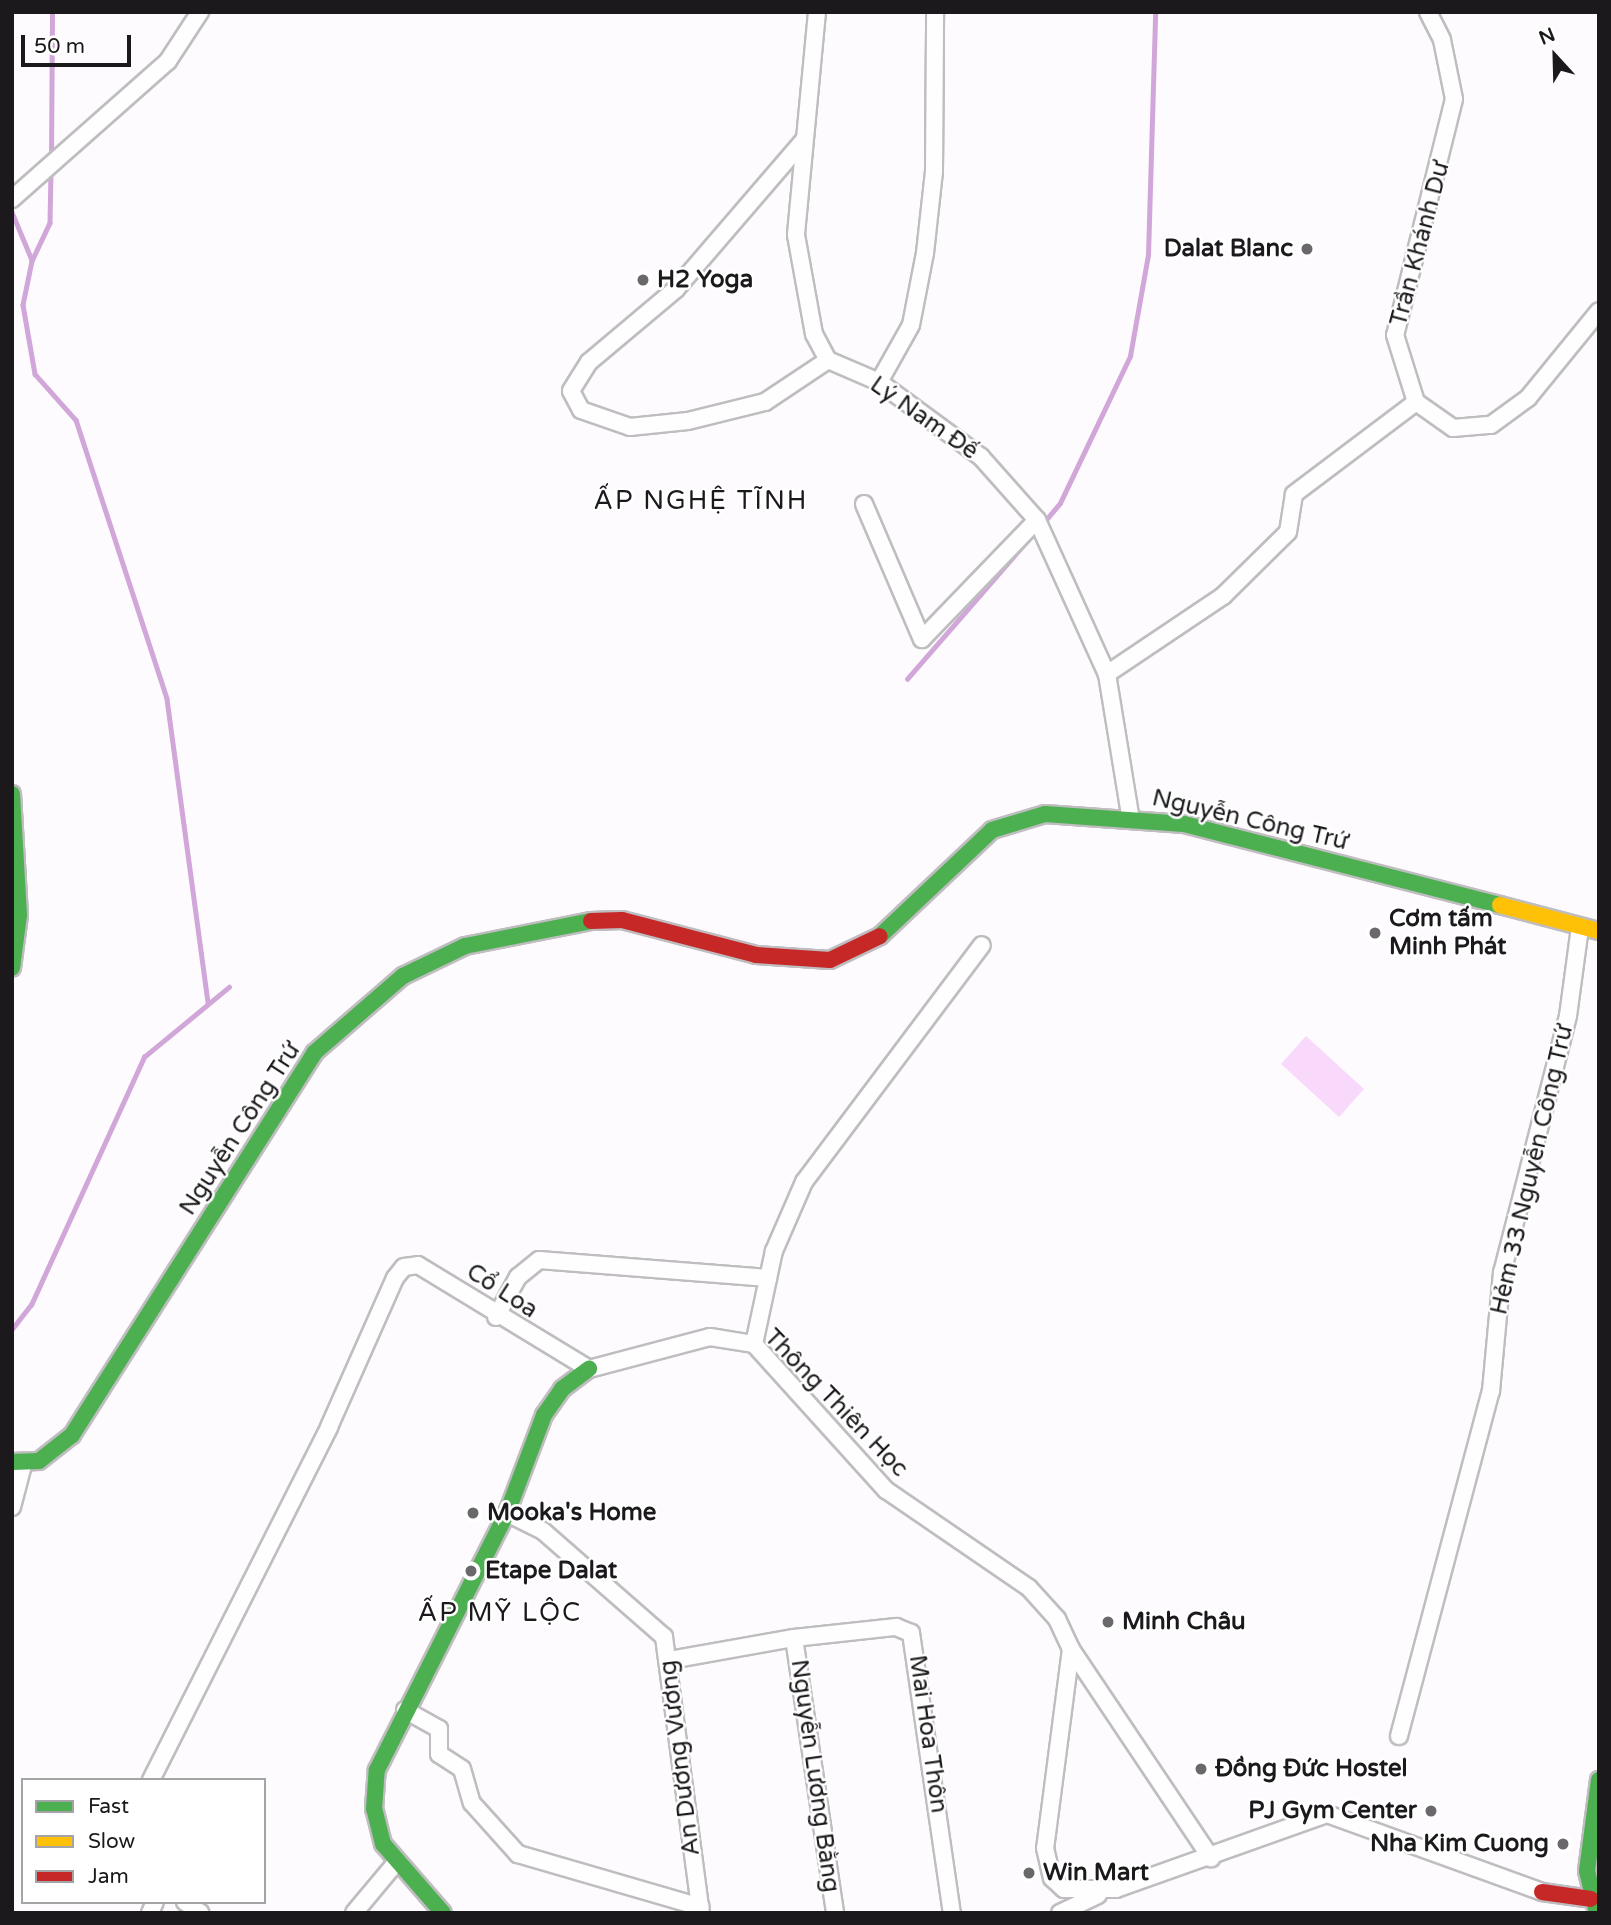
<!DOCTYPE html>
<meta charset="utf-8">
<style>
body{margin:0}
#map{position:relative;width:1611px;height:1925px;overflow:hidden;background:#fdfbfd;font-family:"Varela Round",sans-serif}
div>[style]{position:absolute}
.green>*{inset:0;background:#f8d9fc}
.stream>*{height:4.5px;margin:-2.25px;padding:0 2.25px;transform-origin:2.25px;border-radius:2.25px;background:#d1a6d8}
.roads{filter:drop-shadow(2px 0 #bfbdc0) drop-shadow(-2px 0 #bfbdc0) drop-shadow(0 2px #bfbdc0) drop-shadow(0 -2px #bfbdc0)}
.street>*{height:16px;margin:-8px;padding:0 8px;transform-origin:8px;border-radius:8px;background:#fffeff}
.fast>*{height:16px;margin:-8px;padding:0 8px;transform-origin:8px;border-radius:8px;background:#4caf50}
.slow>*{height:16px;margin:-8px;padding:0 8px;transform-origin:8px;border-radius:8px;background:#ffc107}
.jam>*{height:16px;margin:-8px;padding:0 8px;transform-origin:8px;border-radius:8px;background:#c62828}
.dots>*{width:19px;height:19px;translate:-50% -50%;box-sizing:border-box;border:4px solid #fff;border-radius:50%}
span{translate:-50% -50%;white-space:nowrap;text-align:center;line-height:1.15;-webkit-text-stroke:5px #fff;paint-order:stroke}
.street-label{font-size:24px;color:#1c191d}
.poi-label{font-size:24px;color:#1c191d;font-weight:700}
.right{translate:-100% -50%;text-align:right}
.left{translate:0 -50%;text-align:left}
.neighbourhood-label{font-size:26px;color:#1c191d;letter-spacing:2px}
.frame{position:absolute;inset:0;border:14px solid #1c191d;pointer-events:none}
.legend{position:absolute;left:21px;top:1778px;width:245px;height:126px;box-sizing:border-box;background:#fff;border:2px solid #a4a3a5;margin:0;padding:9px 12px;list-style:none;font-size:21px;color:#1c191d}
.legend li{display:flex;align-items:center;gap:14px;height:35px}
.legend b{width:35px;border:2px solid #a4a3a5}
.north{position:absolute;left:1520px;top:21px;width:70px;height:70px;-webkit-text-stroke:5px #fff;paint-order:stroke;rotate:338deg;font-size:19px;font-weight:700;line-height:28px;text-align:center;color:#1c191d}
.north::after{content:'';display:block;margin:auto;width:24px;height:32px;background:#1c191d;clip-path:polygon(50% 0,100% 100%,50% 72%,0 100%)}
.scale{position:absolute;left:21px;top:35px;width:110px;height:32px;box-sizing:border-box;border:4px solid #1c191d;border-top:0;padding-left:9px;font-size:21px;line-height:24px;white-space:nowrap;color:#1c191d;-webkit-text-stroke:5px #fff;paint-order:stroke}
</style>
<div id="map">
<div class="green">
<i style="clip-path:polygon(1306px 1036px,1364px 1089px,1339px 1117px,1281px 1064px)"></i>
</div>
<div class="stream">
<i style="left:51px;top:158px;width:146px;rotate:-89.6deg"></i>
<i style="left:51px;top:171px;width:52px;rotate:91.1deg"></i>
<i style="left:50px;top:223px;width:42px;rotate:115.3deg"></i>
<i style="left:32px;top:261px;width:45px;rotate:101.6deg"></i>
<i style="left:23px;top:305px;width:70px;rotate:80.1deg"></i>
<i style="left:35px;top:374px;width:62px;rotate:48.3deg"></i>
<i style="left:76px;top:420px;width:293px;rotate:71.9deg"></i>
<i style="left:167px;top:699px;width:307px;rotate:82.3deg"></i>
<i style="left:12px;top:212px;width:52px;rotate:67.4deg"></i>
<i style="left:1045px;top:521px;width:23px;rotate:-50deg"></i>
<i style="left:1060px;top:503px;width:163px;rotate:-64.5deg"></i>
<i style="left:1130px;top:356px;width:103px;rotate:-79.9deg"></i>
<i style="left:1148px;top:255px;width:243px;rotate:-88.3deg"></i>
<i style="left:907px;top:679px;width:184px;rotate:-49deg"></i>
<i style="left:12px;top:1329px;width:31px;rotate:-52deg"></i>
<i style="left:31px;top:1305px;width:273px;rotate:-65.5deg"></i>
<i style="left:144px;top:1057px;width:110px;rotate:-39.5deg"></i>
</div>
<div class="roads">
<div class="street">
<i style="left:817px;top:12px;width:224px;rotate:95.4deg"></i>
<i style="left:796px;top:235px;width:101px;rotate:79.7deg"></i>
<i style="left:814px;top:334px;width:30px;rotate:62deg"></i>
<i style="left:828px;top:360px;width:56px;rotate:23.3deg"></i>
<i style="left:879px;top:382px;width:127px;rotate:36.3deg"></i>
<i style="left:981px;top:457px;width:84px;rotate:48.4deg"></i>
<i style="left:1037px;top:520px;width:169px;rotate:65.6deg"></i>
<i style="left:1107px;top:674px;width:143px;rotate:80.7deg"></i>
<i style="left:1428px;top:12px;width:31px;rotate:63deg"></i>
<i style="left:1442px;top:40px;width:60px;rotate:78.5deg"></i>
<i style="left:1454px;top:99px;width:243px;rotate:104deg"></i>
<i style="left:1395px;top:335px;width:70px;rotate:72.6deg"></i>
<i style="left:1416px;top:402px;width:45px;rotate:35.1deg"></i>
<i style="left:1453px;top:428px;width:38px;rotate:-5deg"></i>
<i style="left:1491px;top:425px;width:46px;rotate:-36.1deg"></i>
<i style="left:1528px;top:398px;width:112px;rotate:-50.8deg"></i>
<i style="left:804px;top:140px;width:196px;rotate:130.7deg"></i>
<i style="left:676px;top:289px;width:114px;rotate:140deg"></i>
<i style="left:589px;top:362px;width:34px;rotate:122deg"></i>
<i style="left:571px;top:391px;width:21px;rotate:62deg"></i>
<i style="left:581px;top:410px;width:52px;rotate:19.1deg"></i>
<i style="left:630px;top:427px;width:58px;rotate:-5.9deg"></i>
<i style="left:688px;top:421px;width:79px;rotate:-13.9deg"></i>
<i style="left:765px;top:402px;width:76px;rotate:-33.7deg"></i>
<i style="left:12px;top:199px;width:208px;rotate:-41.5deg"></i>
<i style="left:168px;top:61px;width:59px;rotate:-56.9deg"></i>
<i style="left:879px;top:382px;width:65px;rotate:-60.7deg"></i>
<i style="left:911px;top:325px;width:73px;rotate:-79deg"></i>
<i style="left:925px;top:253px;width:81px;rotate:-83.7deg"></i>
<i style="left:934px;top:172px;width:160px;rotate:-89.6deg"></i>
<i style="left:864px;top:504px;width:147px;rotate:66.8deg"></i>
<i style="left:922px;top:639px;width:165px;rotate:-46deg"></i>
<i style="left:1107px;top:674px;width:140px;rotate:-33.9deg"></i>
<i style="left:1223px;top:596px;width:91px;rotate:-44.6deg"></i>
<i style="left:1288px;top:532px;width:38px;rotate:-81deg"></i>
<i style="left:1294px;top:494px;width:153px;rotate:-37deg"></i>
<i style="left:496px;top:1317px;width:46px;rotate:-61.2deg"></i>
<i style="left:518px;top:1277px;width:27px;rotate:-39deg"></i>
<i style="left:539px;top:1260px;width:230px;rotate:4.5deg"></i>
<i style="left:754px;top:1344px;width:95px;rotate:-77.9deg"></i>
<i style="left:774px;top:1251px;width:75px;rotate:-66.5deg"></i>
<i style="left:804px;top:1182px;width:296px;rotate:-53.1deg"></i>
<i style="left:12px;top:1507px;width:43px;rotate:-75.3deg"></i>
<i style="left:507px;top:1513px;width:40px;rotate:26.6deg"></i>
<i style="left:543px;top:1531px;width:161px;rotate:41.2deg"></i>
<i style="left:664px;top:1637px;width:278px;rotate:82.4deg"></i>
<i style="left:794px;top:1638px;width:278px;rotate:81.5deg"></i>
<i style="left:1071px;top:1649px;width:252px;rotate:56.2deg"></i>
<i style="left:670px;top:1660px;width:126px;rotate:-10.1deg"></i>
<i style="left:794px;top:1638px;width:103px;rotate:-6.2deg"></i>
<i style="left:896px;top:1627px;width:16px;rotate:22deg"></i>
<i style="left:911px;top:1633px;width:283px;rotate:81.7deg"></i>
<i style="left:405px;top:1710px;width:39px;rotate:29deg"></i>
<i style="left:439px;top:1729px;width:25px;rotate:90deg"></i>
<i style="left:439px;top:1754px;width:27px;rotate:33deg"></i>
<i style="left:462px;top:1769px;width:35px;rotate:74deg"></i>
<i style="left:472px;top:1803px;width:69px;rotate:48deg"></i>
<i style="left:518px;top:1854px;width:190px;rotate:16.2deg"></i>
<i style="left:1399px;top:1736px;width:357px;rotate:-75.1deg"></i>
<i style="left:1491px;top:1391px;width:119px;rotate:-84.7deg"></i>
<i style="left:1502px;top:1273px;width:265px;rotate:-75.6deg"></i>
<i style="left:1568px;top:1016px;width:90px;rotate:-82.3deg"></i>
<i style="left:151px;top:1780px;width:395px;rotate:-63.2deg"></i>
<i style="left:329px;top:1427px;width:163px;rotate:-66.1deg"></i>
<i style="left:395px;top:1278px;width:14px;rotate:-51deg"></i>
<i style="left:404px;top:1267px;width:14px;rotate:-8deg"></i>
<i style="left:418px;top:1265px;width:200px;rotate:31.3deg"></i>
<i style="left:589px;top:1369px;width:125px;rotate:-14.8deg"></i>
<i style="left:710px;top:1337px;width:45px;rotate:9deg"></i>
<i style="left:754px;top:1344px;width:197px;rotate:47.9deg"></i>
<i style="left:886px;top:1490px;width:173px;rotate:34.4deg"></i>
<i style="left:1029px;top:1588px;width:42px;rotate:47.9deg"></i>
<i style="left:1057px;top:1619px;width:33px;rotate:65deg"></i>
<i style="left:1071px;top:1649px;width:201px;rotate:97.4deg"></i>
<i style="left:1045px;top:1848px;width:31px;rotate:77deg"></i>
<i style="left:1052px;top:1878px;width:16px;rotate:43deg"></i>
<i style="left:1064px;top:1889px;width:52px"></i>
<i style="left:1116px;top:1889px;width:224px;rotate:-19.6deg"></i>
<i style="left:1327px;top:1814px;width:229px;rotate:19.9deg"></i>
<i style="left:185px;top:1902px;width:19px;rotate:35deg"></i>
<i style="left:150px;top:1913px;width:12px;rotate:-66deg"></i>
<i style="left:354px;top:1913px;width:64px;rotate:-50.1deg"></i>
<i style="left:1060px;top:1913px;width:42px;rotate:-25.3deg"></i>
</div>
<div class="fast">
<i style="left:12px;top:794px;width:121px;rotate:86.7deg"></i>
<i style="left:19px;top:915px;width:53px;rotate:97.5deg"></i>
<i style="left:880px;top:936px;width:154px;rotate:-43.4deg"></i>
<i style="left:992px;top:830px;width:55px;rotate:-16.8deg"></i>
<i style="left:1045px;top:814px;width:139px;rotate:4.1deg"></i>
<i style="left:1184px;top:824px;width:326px;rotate:14.4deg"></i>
<i style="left:12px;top:1462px;width:27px;rotate:-2deg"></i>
<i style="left:39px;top:1461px;width:42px;rotate:-38.2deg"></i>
<i style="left:72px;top:1435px;width:452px;rotate:-57.6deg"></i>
<i style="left:314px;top:1053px;width:118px;rotate:-40.9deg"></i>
<i style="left:403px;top:976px;width:69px;rotate:-25.8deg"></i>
<i style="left:465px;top:946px;width:128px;rotate:-11.2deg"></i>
<i style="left:443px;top:1913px;width:91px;rotate:-131deg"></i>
<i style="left:383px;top:1844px;width:36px;rotate:-104deg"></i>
<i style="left:374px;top:1809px;width:39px;rotate:-86deg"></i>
<i style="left:377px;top:1770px;width:288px;rotate:-63.2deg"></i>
<i style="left:507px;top:1513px;width:105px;rotate:-69.3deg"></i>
<i style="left:544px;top:1415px;width:32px;rotate:-55deg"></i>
<i style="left:562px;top:1389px;width:34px;rotate:-37deg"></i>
<i style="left:1597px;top:1913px;width:43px;rotate:-103.4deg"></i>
<i style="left:1587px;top:1871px;width:92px;rotate:-82.5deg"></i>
</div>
<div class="slow">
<i style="left:1500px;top:905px;width:102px;rotate:14.7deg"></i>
</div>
<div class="jam">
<i style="left:591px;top:921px;width:31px;rotate:-2deg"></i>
<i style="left:622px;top:920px;width:138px;rotate:14.6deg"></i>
<i style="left:756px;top:955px;width:74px;rotate:3.9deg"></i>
<i style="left:830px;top:960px;width:55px;rotate:-25.6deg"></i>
<i style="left:1542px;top:1892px;width:49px;rotate:8.1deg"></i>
</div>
</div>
<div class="dots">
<i style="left:1307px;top:249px;background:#6b686b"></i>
<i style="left:643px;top:280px;background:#6b686b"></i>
<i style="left:1375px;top:933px;background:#6b686b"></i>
<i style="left:473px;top:1513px;background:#6b686b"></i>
<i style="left:471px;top:1571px;background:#6b686b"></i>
<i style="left:1108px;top:1622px;background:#6b686b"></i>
<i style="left:1201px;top:1769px;background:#6b686b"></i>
<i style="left:1431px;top:1811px;background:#6b686b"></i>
<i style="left:1563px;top:1844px;background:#6b686b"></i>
<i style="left:1029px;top:1873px;background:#6b686b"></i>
</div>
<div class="street-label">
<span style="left:1420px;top:244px;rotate:-75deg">Trần Khánh Dư</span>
<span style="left:924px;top:418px;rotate:35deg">Lý Nam Đế</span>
<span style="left:1250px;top:820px;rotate:13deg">Nguyễn Công Trứ</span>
<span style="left:240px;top:1129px;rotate:-57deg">Nguyễn Công Trứ</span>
<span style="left:1532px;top:1170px;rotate:-77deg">Hẻm 33 Nguyễn Công Trứ</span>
<span style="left:502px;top:1291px;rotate:33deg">Cổ Loa</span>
<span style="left:836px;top:1403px;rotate:46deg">Thông Thiên Học</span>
<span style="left:928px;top:1734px;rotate:82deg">Mai Hoa Thôn</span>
<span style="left:680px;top:1758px;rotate:-97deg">An Dương Vương</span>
<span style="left:815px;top:1776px;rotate:82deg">Nguyễn Lương Bằng</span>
</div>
<div class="poi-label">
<span class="right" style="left:1293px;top:249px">Dalat Blanc</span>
<span class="left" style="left:657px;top:280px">H2 Yoga</span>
<span class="left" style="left:1389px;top:933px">Cơm tấm<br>Minh Phát</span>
<span class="left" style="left:487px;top:1513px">Mooka's Home</span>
<span class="left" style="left:485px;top:1571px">Etape Dalat</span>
<span class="left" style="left:1122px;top:1622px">Minh Châu</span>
<span class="left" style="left:1215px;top:1769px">Đồng Đức Hostel</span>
<span class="right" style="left:1417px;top:1811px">PJ Gym Center</span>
<span class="right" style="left:1549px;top:1844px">Nha Kim Cuong</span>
<span class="left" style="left:1043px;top:1873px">Win Mart</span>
</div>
<div class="neighbourhood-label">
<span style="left:701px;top:501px">ẤP NGHỆ TĨNH</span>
<span style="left:500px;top:1613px">ẤP MỸ LỘC</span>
</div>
<div class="frame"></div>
<ul class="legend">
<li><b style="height:9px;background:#4caf50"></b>Fast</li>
<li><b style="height:9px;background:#ffc107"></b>Slow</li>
<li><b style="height:9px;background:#c62828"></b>Jam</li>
</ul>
<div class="north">N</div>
<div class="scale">50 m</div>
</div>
